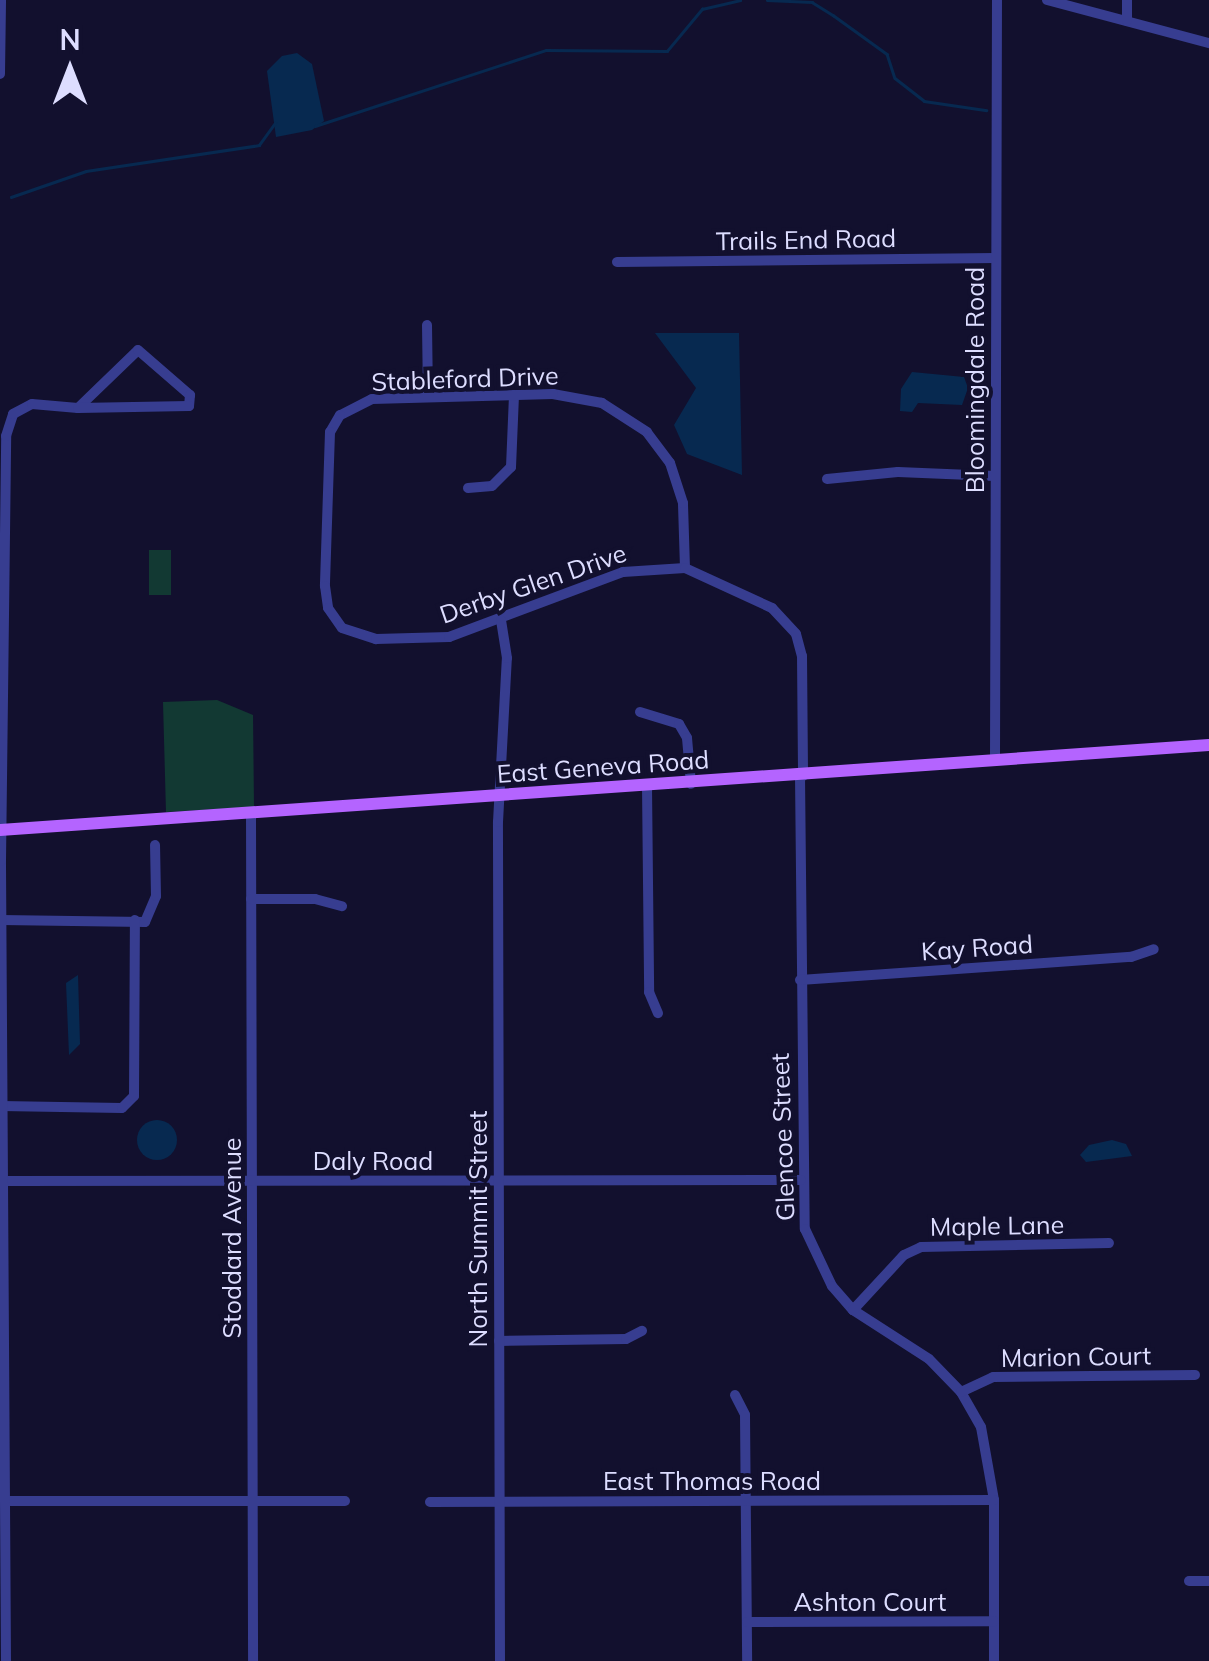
<!DOCTYPE html>
<style>
body{margin:0}
#map{position:relative;width:1209px;height:1661px;overflow:hidden;background:#12102e;font-family:Mulish,sans-serif}
div>[style]{position:absolute}
.green>*{inset:0;background:#123933}
.water>*{inset:0;background:#072950}
.round{border-radius:50%}
.stream>*{height:2.5px;margin:-1.25px;padding:0 1.25px;transform-origin:1.25px;border-radius:1.25px;background:#072950}
.minor>*{height:10px;margin:-5px;padding:0 5px;transform-origin:5px;border-radius:5px;background:#373d90}
.major>*{height:12px;margin:-6px;padding:0 6px;transform-origin:6px;border-radius:6px;background:#b464ff}
span{translate:-50% -50%;white-space:nowrap;text-align:center;line-height:1.15;-webkit-text-stroke:8px #12102e;paint-order:stroke}
.street-label{font-size:25px;color:#ddf}
.north{position:absolute;left:20px;top:20px;width:100px;height:100px;-webkit-text-stroke:8px #12102e;paint-order:stroke;rotate:0deg;font-size:28px;font-weight:700;line-height:40px;text-align:center;color:#ddf}
.north::after{content:'';display:block;margin:auto;width:35px;height:45px;background:#ddf;clip-path:polygon(50% 0,100% 100%,50% 72%,0 100%)}
</style>
<div id="map">
<div class="green">
<i style="clip-path:polygon(149px 550px,171px 550px,171px 595px,149px 595px)"></i>
<i style="clip-path:polygon(217px 700px,253px 715px,254px 807px,166px 812px,163px 702px)"></i>
</div>
<div class="water">
<i style="clip-path:polygon(297px 53px,312px 64px,324px 121px,312px 130px,276px 137px,267px 71px,282px 56px)"></i>
<i style="clip-path:polygon(655px 333px,739px 333px,742px 475px,687px 454px,674px 425px,696px 388px)"></i>
<i style="clip-path:polygon(912px 372px,964px 377px,968px 388px,962px 405px,918px 403px,912px 412px,900px 411px,901px 389px)"></i>
<i style="clip-path:polygon(78px 975px,80px 1044px,69px 1055px,66px 983px)"></i>
<i class="round" style="left:137px;top:1120px;width:40px;height:40px"></i>
<i style="clip-path:polygon(1112px 1140px,1126px 1144px,1132px 1156px,1086px 1162px,1080px 1155px,1089px 1145px)"></i>
</div>
<div class="stream">
<i style="left:767px;top:0;width:45px;rotate:2.5deg"></i>
<i style="left:812px;top:2px;width:25px;rotate:32deg"></i>
<i style="left:833px;top:15px;width:67px;rotate:35.8deg"></i>
<i style="left:887px;top:54px;width:25px;rotate:72deg"></i>
<i style="left:895px;top:78px;width:37px;rotate:38deg"></i>
<i style="left:924px;top:101px;width:63px;rotate:8.3deg"></i>
<i style="left:315px;top:126px;width:243px;rotate:-18.2deg"></i>
<i style="left:546px;top:50px;width:121px;rotate:0.5deg"></i>
<i style="left:667px;top:51px;width:55px;rotate:-50.2deg"></i>
<i style="left:702px;top:9px;width:39px;rotate:-13deg"></i>
<i style="left:11px;top:197px;width:79px;rotate:-19.1deg"></i>
<i style="left:86px;top:171px;width:175px;rotate:-8.5deg"></i>
<i style="left:259px;top:145px;width:27px;rotate:-54deg"></i>
</div>
<div class="minor">
<i style="left:1047px;top:0;width:168px;rotate:14.9deg"></i>
<i style="left:1127px;top:0;width:21px;rotate:90deg"></i>
<i style="left:0;top:74px;width:74px;rotate:-89.2deg"></i>
<i style="left:617px;top:262px;width:379px;rotate:-0.6deg"></i>
<i style="left:427px;top:325px;width:72px;rotate:89.2deg"></i>
<i style="left:827px;top:479px;width:71px;rotate:-5.6deg"></i>
<i style="left:898px;top:472px;width:97px;rotate:2.4deg"></i>
<i style="left:468px;top:488px;width:24px;rotate:-5deg"></i>
<i style="left:492px;top:486px;width:27px;rotate:-45deg"></i>
<i style="left:511px;top:467px;width:72px;rotate:-87.6deg"></i>
<i style="left:685px;top:568px;width:65px;rotate:-91.8deg"></i>
<i style="left:683px;top:503px;width:42px;rotate:-108deg"></i>
<i style="left:670px;top:463px;width:39px;rotate:-127deg"></i>
<i style="left:647px;top:432px;width:54px;rotate:-147.2deg"></i>
<i style="left:602px;top:403px;width:50px;rotate:-169.6deg"></i>
<i style="left:553px;top:394px;width:181px;rotate:178.4deg"></i>
<i style="left:372px;top:399px;width:36px;rotate:153deg"></i>
<i style="left:340px;top:415px;width:20px;rotate:120deg"></i>
<i style="left:330px;top:432px;width:154px;rotate:91.9deg"></i>
<i style="left:325px;top:586px;width:22px;rotate:82deg"></i>
<i style="left:328px;top:608px;width:24px;rotate:55deg"></i>
<i style="left:342px;top:628px;width:36px;rotate:18deg"></i>
<i style="left:376px;top:639px;width:73px;rotate:-1.6deg"></i>
<i style="left:449px;top:637px;width:186px;rotate:-20.5deg"></i>
<i style="left:623px;top:572px;width:62px;rotate:-3.7deg"></i>
<i style="left:685px;top:568px;width:96px;rotate:24.7deg"></i>
<i style="left:772px;top:608px;width:35px;rotate:47deg"></i>
<i style="left:796px;top:634px;width:23px;rotate:75deg"></i>
<i style="left:802px;top:656px;width:120px;rotate:89.5deg"></i>
<i style="left:640px;top:712px;width:41px;rotate:17.1deg"></i>
<i style="left:679px;top:724px;width:16px;rotate:60deg"></i>
<i style="left:687px;top:738px;width:46px;rotate:85deg"></i>
<i style="left:995px;top:761px;width:761px;rotate:-89.85deg"></i>
<i style="left:800px;top:776px;width:453px;rotate:89.4deg"></i>
<i style="left:805px;top:1229px;width:63px;rotate:64.7deg"></i>
<i style="left:832px;top:1286px;width:32px;rotate:49deg"></i>
<i style="left:853px;top:1310px;width:90px;rotate:32.8deg"></i>
<i style="left:929px;top:1359px;width:46px;rotate:45.9deg"></i>
<i style="left:961px;top:1392px;width:40px;rotate:60.3deg"></i>
<i style="left:981px;top:1427px;width:74px;rotate:79.9deg"></i>
<i style="left:994px;top:1500px;width:161px;rotate:90deg"></i>
<i style="left:647px;top:786px;width:206px;rotate:89.4deg"></i>
<i style="left:649px;top:992px;width:23px;rotate:67deg"></i>
<i style="left:251px;top:815px;width:846px;rotate:89.86deg"></i>
<i style="left:251px;top:899px;width:64px"></i>
<i style="left:315px;top:899px;width:28px;rotate:15deg"></i>
<i style="left:1px;top:920px;width:144px;rotate:0.8deg"></i>
<i style="left:145px;top:922px;width:28px;rotate:-67deg"></i>
<i style="left:156px;top:896px;width:51px;rotate:-91.1deg"></i>
<i style="left:800px;top:980px;width:332px;rotate:-4deg"></i>
<i style="left:1131px;top:957px;width:24px;rotate:-19deg"></i>
<i style="left:1px;top:1106px;width:121px;rotate:0.9deg"></i>
<i style="left:122px;top:1108px;width:17px;rotate:-45deg"></i>
<i style="left:134px;top:1096px;width:176px;rotate:-89.7deg"></i>
<i style="left:5px;top:1181px;width:796px;rotate:-0.07deg"></i>
<i style="left:853px;top:1310px;width:75px;rotate:-47.2deg"></i>
<i style="left:904px;top:1255px;width:19px;rotate:-25deg"></i>
<i style="left:921px;top:1247px;width:188px;rotate:-1.2deg"></i>
<i style="left:499px;top:1341px;width:127px;rotate:-0.9deg"></i>
<i style="left:626px;top:1339px;width:18px;rotate:-27deg"></i>
<i style="left:961px;top:1392px;width:35px;rotate:-25deg"></i>
<i style="left:993px;top:1377px;width:202px;rotate:-0.6deg"></i>
<i style="left:735px;top:1395px;width:22px;rotate:63deg"></i>
<i style="left:745px;top:1415px;width:246px;rotate:89.5deg"></i>
<i style="left:6px;top:1501px;width:339px"></i>
<i style="left:430px;top:1502px;width:564px;rotate:-0.2deg"></i>
<i style="left:1189px;top:1581px;width:20px"></i>
<i style="left:747px;top:1622px;width:247px;rotate:-0.2deg"></i>
<i style="left:6px;top:1661px;width:800px;rotate:-90.36deg"></i>
<i style="left:1px;top:861px;width:425px;rotate:-89.3deg"></i>
<i style="left:6px;top:436px;width:23px;rotate:-72deg"></i>
<i style="left:13px;top:414px;width:21px;rotate:-28deg"></i>
<i style="left:32px;top:404px;width:46px;rotate:5deg"></i>
<i style="left:78px;top:408px;width:83px;rotate:-44deg"></i>
<i style="left:138px;top:350px;width:69px;rotate:40.9deg"></i>
<i style="left:190px;top:395px;width:11px;rotate:95deg"></i>
<i style="left:189px;top:406px;width:111px;rotate:179deg"></i>
<i style="left:500px;top:1661px;width:839px;rotate:-90.14deg"></i>
<i style="left:498px;top:822px;width:164px;rotate:-86.9deg"></i>
<i style="left:507px;top:658px;width:38px;rotate:-99deg"></i>
</div>
<div class="major">
<i style="left:0;top:830px;width:1212px;rotate:-4.02deg"></i>
</div>
<div class="street-label">
<span style="left:806px;top:240px;rotate:-1deg">Trails End Road</span>
<span style="left:465px;top:379px;rotate:-2deg">Stableford Drive</span>
<span style="left:975px;top:380px;rotate:-90deg">Bloomingdale Road</span>
<span style="left:533px;top:584px;rotate:-19deg">Derby Glen Drive</span>
<span style="left:603px;top:767px;rotate:-4deg">East Geneva Road</span>
<span style="left:977px;top:948px;rotate:-4deg">Kay Road</span>
<span style="left:783px;top:1137px;rotate:-92deg">Glencoe Street</span>
<span style="left:373px;top:1161px">Daly Road</span>
<span style="left:997px;top:1226px;rotate:-1deg">Maple Lane</span>
<span style="left:478px;top:1229px;rotate:-90deg">North Summit Street</span>
<span style="left:232px;top:1238px;rotate:-90deg">Stoddard Avenue</span>
<span style="left:1076px;top:1357px;rotate:-1deg">Marion Court</span>
<span style="left:712px;top:1481px">East Thomas Road</span>
<span style="left:870px;top:1602px">Ashton Court</span>
</div>
<div class="north">N</div>
</div>
